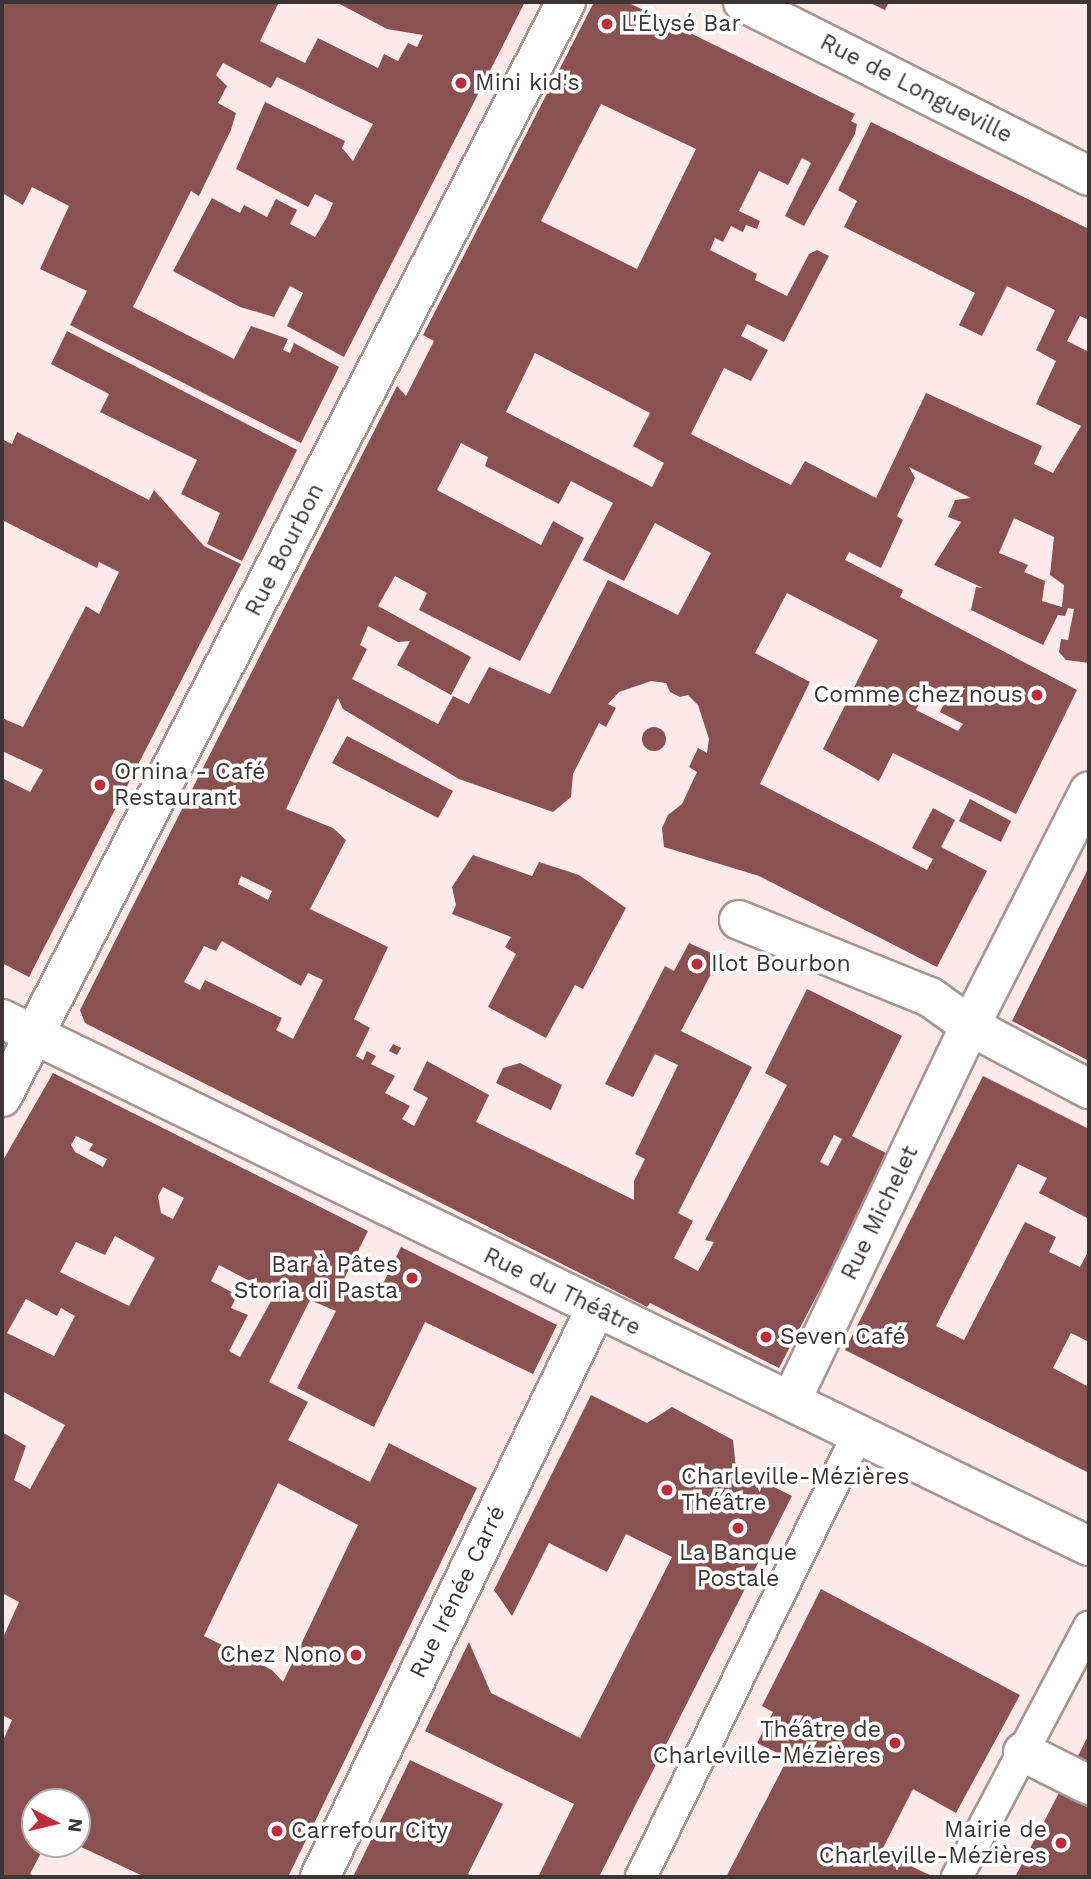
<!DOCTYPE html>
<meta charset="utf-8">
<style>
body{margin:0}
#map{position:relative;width:1091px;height:1879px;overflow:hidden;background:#fce9e8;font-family:"Work Sans",sans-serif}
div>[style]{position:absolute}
.building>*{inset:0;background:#8a5151}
.round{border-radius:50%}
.roads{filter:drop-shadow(2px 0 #a69594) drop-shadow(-2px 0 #a69594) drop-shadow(0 2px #a69594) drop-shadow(0 -2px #a69594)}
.service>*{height:30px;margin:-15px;padding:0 15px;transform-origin:15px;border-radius:15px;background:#fff}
.pedestrian>*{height:38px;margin:-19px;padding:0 19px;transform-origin:19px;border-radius:19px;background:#fff}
.minor>*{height:38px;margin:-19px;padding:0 19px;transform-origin:19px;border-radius:19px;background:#fff}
.dots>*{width:19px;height:19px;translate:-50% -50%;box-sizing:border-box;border:4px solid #fff;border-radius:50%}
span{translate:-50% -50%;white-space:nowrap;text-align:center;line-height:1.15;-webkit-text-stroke:7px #fff;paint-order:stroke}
.poi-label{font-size:23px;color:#3d3535}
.left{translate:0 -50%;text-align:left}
.right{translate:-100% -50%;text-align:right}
.street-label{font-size:23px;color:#3d3535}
.frame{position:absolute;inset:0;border:4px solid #3d3535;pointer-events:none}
.north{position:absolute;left:21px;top:1788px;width:70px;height:70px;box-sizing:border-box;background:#fff;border:2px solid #b1aeae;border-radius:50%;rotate:97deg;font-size:19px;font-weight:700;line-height:28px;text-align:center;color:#3d3535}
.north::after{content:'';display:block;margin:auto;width:24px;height:32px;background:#bd2c3d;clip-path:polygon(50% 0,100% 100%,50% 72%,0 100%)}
</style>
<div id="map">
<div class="building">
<i style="clip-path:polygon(2px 2px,279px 2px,260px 41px,305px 63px,318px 38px,378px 68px,384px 54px,398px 61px,408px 43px,417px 47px,423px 35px,387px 29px,336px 2px,525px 2px,344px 357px,287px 326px,303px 293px,290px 286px,274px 317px,240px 307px,173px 271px,212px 198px,240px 213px,244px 205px,267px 217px,276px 199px,297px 210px,290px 224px,315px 237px,327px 217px,333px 203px,315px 194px,308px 207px,236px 169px,265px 102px,345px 141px,342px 148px,353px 161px,373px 124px,277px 77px,271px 88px,223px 63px,216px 75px,227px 86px,218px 103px,236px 113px,231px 130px,199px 196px,191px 191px,133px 307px,234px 359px,251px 326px,288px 339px,283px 350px,290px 353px,294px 343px,339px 367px,301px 443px,70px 325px,87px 291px,40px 269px,69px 206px,32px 187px,23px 205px,2px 193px)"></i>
<i style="clip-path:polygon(evenodd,594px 2px,627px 2px,855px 114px,851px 121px,857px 124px,855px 134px,804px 226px,785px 216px,811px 163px,802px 158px,788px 185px,759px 171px,739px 211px,760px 221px,757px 229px,746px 225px,743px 232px,731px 226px,723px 242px,715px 238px,710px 250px,757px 274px,755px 280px,787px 296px,809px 254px,817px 250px,829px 256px,784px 342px,747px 324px,741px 336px,768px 350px,751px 381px,724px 368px,691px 434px,791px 485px,805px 461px,876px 498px,926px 393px,1042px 446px,1034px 464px,1053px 473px,1081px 426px,1036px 404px,1056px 361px,1036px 350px,1055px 310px,1007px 286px,982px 336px,959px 325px,975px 293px,844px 227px,857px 201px,838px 190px,871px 122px,1089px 229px,1089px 320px,1080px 316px,1067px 341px,1089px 352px,1089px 663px,1066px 660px,1059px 652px,1061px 639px,1068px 640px,1074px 609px,1068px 608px,1065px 616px,1058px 615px,1043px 645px,971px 610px,976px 587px,983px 588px,934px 565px,961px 522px,948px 517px,955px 500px,971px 498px,909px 467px,915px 478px,897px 516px,903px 520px,881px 568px,849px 552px,845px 560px,903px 590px,900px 597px,1077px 690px,1016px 814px,893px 753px,879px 781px,823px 749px,878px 640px,787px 593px,755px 653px,810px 682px,760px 784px,927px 870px,933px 859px,912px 848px,933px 808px,955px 820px,941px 847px,987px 871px,937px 967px,759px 876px,664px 847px,662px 828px,668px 815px,682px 804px,697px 772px,689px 767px,698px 748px,707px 753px,709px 739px,698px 705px,688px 695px,680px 697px,670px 692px,666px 683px,651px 681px,619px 692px,608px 704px,616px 708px,606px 727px,599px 723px,573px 774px,571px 797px,553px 812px,459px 779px,343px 709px,338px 698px,286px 809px,333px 828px,346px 840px,310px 909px,388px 947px,354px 1019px,370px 1028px,356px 1056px,363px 1060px,367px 1051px,376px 1056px,371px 1064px,395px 1076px,385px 1093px,410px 1106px,402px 1119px,414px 1126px,428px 1098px,413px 1090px,427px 1061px,489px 1095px,476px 1122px,634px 1200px,634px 1181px,645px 1159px,635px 1154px,678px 1065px,655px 1054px,633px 1097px,605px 1084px,665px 966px,674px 971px,689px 943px,720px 957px,681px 1031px,752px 1067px,678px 1213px,693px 1221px,674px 1258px,698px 1271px,714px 1242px,705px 1240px,787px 1085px,765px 1073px,807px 989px,902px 1036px,852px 1136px,890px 1155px,779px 1368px,656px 1306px,650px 1303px,647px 1307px,85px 1023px,80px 1010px,397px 386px,406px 396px,434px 341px,423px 335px,594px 2px,601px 104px,696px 149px,637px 269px,541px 221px,601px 104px,594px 2px,535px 353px,650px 413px,633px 446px,664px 463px,652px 487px,506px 412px,535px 353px,594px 2px,461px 443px,488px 457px,485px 466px,559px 504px,571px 481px,613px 503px,583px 560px,624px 581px,655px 523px,711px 553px,678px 615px,608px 580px,550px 694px,489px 667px,469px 704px,453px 696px,438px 724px,352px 679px,367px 649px,360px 645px,368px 626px,398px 642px,410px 641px,397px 665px,451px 695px,471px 657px,378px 606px,395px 576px,427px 593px,419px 610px,520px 661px,584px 538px,553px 521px,541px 545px,437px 490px,461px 443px,594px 2px,1014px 518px,1054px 537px,1050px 575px,1064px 585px,1062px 607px,1042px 601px,1045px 581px,1024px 572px,1028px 565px,999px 553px,1014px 518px,594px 2px,928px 685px,948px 695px,940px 712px,963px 724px,958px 731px,916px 710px,928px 685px,594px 2px,241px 876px,272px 891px,268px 900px,238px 884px,241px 876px,594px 2px,222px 941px,301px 986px,308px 973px,323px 980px,293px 1039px,276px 1030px,282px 1018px,205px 980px,200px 990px,184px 982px,204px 946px,216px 951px,222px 941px,594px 2px,834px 1135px,842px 1139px,828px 1166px,820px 1162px,834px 1135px)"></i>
<i style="clip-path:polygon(868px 2px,889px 2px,885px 10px)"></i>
<i style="clip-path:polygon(67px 331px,297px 450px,242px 561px,207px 544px,220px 513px,181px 494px,197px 460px,100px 412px,109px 394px,51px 364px)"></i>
<i style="clip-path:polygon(17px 432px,149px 500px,154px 490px,204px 546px,241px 564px,29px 977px,2px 963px,2px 778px,30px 792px,43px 770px,2px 751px,2px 718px,23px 727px,86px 606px,99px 614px,119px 572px,99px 562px,97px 568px,2px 520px,2px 439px,12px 444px)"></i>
<i class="round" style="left:642px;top:727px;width:24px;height:24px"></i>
<i style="clip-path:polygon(347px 736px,453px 791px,438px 818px,332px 763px)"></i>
<i style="clip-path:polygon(970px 799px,1011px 821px,1001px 842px,959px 821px)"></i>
<i style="clip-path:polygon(473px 855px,532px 876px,539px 862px,579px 875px,626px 908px,583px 989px,575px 985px,546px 1038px,488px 1007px,516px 954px,505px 947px,511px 937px,452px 914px,456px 905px,452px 887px)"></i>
<i style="clip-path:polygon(1089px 867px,1089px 1061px,1012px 1021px)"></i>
<i style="clip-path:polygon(393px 1044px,401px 1048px,397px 1055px,389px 1051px)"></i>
<i style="clip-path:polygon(520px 1063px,562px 1085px,551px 1110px,496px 1083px,503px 1068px)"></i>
<i style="clip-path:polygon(evenodd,53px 1073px,368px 1231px,343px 1281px,376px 1298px,401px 1247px,557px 1325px,533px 1374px,425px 1322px,374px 1427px,297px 1388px,336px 1311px,310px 1300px,269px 1382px,308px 1402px,288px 1440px,370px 1482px,389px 1443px,477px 1488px,288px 1877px,145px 1877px,77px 1845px,77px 1802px,35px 1802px,33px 1843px,42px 1851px,30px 1874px,37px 1877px,2px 1877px,2px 1743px,12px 1720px,2px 1715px,2px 1640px,19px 1602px,2px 1593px,2px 1432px,26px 1446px,14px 1480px,30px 1489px,65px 1425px,2px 1391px,2px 1162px,53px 1073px,76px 1136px,93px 1144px,89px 1150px,107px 1159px,103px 1167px,75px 1152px,71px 1145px,76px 1136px,53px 1073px,163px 1187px,184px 1198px,173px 1219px,161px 1213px,158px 1196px,163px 1187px,53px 1073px,115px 1236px,155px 1258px,129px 1306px,60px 1272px,76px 1242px,105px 1255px,115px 1236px,53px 1073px,219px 1265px,275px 1294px,240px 1357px,229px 1351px,248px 1315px,231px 1308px,237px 1295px,211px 1281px,219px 1265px,53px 1073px,26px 1299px,57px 1316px,61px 1308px,75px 1316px,54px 1356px,7px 1333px,26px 1299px,53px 1073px,278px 1483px,358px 1525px,283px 1682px,272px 1670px,204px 1636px,278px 1483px)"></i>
<i style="clip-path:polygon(983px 1076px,1089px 1129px,1089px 1219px,1039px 1193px,1047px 1178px,1018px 1164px,936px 1326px,964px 1340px,1025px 1222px,1056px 1237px,1049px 1252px,1080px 1267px,1089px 1250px,1089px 1342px,1071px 1333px,1053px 1368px,1089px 1387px,1089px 1473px,845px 1350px)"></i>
<i style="clip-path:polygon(591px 1395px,647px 1423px,672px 1407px,733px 1440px,736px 1468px,792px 1496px,599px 1877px,538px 1877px,574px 1804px,425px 1731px,469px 1642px,491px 1693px,580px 1738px,672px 1557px,626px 1534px,607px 1572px,549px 1543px,512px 1616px,494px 1590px)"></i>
<i style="clip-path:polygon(821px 1589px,1020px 1695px,956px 1813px,913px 1789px,881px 1852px,934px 1877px,726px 1877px,788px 1758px,757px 1743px,773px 1712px,762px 1706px)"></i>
<i style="clip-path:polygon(1089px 1734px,1089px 1772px,1074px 1764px)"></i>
<i style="clip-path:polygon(410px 1760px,503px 1804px,468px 1874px,474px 1877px,353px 1877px)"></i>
<i style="clip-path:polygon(1059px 1793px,1089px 1808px,1089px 1877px,1015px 1877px)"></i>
</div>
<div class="roads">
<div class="service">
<i style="left:641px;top:1877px;width:492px;rotate:-63.9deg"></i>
<i style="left:957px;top:1877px;width:283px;rotate:-62.2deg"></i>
</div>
<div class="pedestrian">
<i style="left:2px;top:1097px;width:1232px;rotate:-62.75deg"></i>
<i style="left:320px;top:1877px;width:632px;rotate:-64.12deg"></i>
</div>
<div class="minor">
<i style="left:743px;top:2px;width:387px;rotate:26.7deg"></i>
<i style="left:739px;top:920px;width:206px;rotate:22deg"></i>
<i style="left:930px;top:997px;width:49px;rotate:35.9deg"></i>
<i style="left:970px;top:1026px;width:135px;rotate:27.9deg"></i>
<i style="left:2px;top:1019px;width:1208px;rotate:25.87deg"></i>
<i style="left:791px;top:1401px;width:416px;rotate:-64.5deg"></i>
<i style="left:970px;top:1026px;width:263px;rotate:-63.1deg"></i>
<i style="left:1023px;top:1752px;width:74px;rotate:26.6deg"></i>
</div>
</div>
<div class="dots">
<i style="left:607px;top:24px;background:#bd2c3d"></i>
<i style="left:461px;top:83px;background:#bd2c3d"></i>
<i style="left:1037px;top:695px;background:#bd2c3d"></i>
<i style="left:100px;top:785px;background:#bd2c3d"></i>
<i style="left:697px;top:964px;background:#bd2c3d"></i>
<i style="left:412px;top:1278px;background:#bd2c3d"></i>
<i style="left:766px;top:1337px;background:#bd2c3d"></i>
<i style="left:667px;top:1490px;background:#bd2c3d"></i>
<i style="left:738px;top:1528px;background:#bd2c3d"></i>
<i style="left:356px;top:1655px;background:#bd2c3d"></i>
<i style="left:895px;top:1743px;background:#bd2c3d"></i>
<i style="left:277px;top:1831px;background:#bd2c3d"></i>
<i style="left:1061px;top:1843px;background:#bd2c3d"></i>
</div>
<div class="poi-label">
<span class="left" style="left:621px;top:24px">L'Élysé Bar</span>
<span class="left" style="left:475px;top:83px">Mini kid's</span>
<span class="right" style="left:1023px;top:695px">Comme chez nous</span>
<span class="left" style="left:114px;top:785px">Ornina - Café<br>Restaurant</span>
<span class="left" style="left:711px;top:964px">Ilot Bourbon</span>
<span class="right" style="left:398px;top:1278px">Bar à Pâtes<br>Storia di Pasta</span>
<span class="left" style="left:780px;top:1337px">Seven Café</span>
<span class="left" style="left:681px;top:1490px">Charleville-Mézières<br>Théâtre</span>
<span style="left:738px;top:1566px">La Banque<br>Postale</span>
<span class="right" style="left:342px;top:1655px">Chez Nono</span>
<span class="right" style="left:881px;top:1743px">Théâtre de<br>Charleville-Mézières</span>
<span class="right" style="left:1047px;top:1843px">Mairie de<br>Charleville-Mézières</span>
<span class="left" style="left:291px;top:1831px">Carrefour City</span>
</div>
<div class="street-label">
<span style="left:916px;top:89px;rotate:27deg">Rue de Longueville</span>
<span style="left:285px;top:550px;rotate:-63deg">Rue Bourbon</span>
<span style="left:880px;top:1213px;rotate:-64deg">Rue Michelet</span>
<span style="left:562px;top:1292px;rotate:26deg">Rue du Théâtre</span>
<span style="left:458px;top:1592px;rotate:-64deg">Rue Irénée Carré</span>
</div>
<div class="frame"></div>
<div class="north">N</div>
</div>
